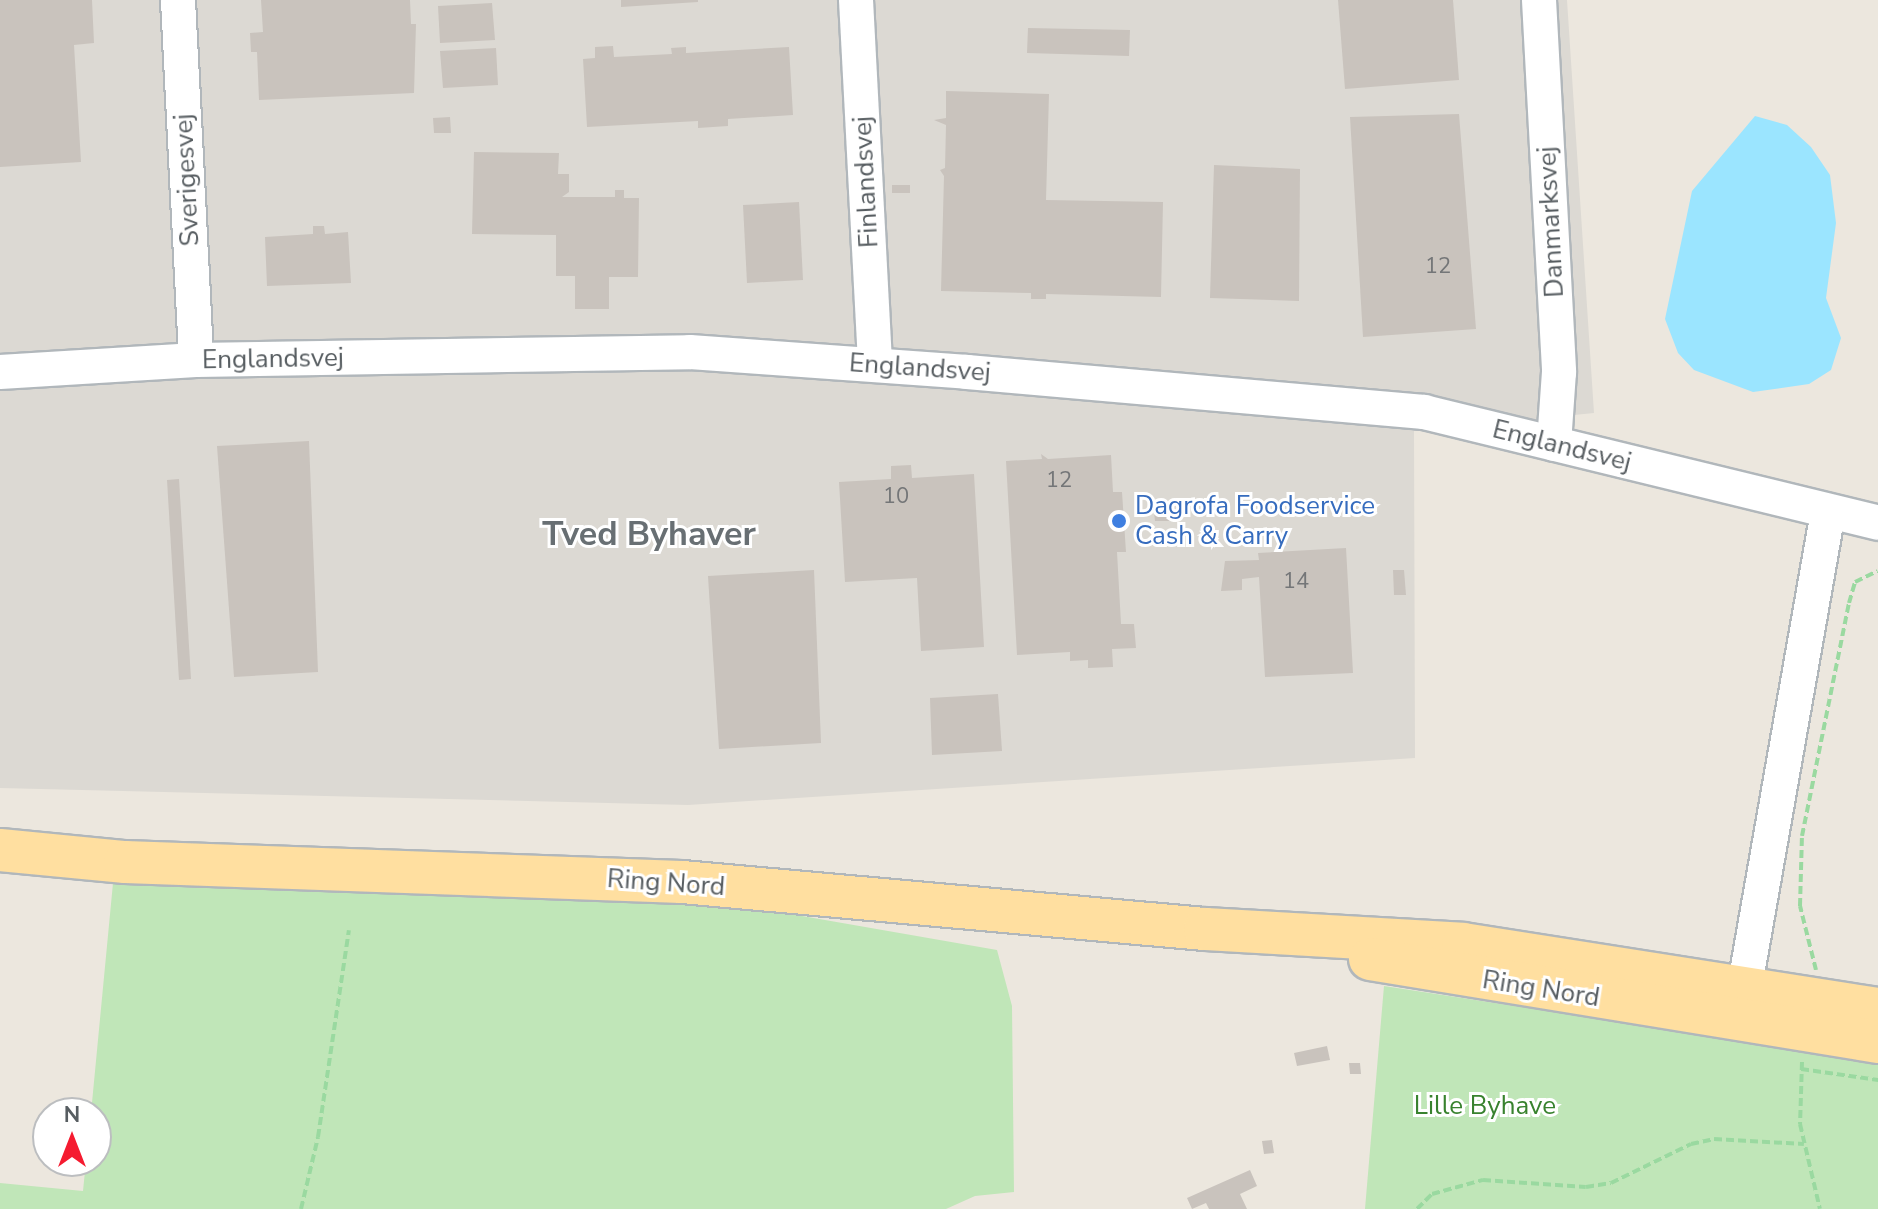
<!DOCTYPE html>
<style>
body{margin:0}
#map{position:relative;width:1878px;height:1209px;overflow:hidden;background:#ece7de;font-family:"Nunito Sans",sans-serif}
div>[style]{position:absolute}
.industrial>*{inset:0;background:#dcd9d3}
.green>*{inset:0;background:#c0e6b8}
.water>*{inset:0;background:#9be5ff}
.building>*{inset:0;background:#c9c3bd}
.path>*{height:4px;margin-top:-2px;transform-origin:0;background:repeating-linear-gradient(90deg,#9ad9a0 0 8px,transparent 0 12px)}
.roads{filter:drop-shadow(2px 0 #b1b7bb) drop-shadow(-2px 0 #b1b7bb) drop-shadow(0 2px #b1b7bb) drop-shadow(0 -2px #b1b7bb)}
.minor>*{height:34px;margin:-17px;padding:0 17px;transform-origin:17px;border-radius:17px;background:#fff}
.major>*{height:42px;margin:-21px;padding:0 21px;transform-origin:21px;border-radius:21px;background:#ffdfa0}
.dots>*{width:22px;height:22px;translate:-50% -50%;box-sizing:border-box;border:4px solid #fff;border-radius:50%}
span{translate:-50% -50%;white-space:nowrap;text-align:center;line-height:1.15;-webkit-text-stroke:6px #fff;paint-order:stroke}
.number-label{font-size:22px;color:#747678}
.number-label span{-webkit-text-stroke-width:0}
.street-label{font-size:26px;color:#575d61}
.shop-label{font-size:26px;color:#366cbe}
.left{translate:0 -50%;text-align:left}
.park-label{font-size:26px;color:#38822e}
.district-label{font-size:34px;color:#686f73;font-weight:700}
.north{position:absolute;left:32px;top:1097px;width:80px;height:80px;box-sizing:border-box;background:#fff;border:2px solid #bcbec0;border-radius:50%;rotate:0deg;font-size:22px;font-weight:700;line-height:32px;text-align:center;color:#575d61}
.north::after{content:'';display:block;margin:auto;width:28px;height:36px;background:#f51b30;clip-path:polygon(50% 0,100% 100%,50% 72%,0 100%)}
</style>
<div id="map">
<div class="industrial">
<i style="clip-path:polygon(0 0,1567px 0,1594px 413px,1414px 431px,1415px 758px,688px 805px,0 788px)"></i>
</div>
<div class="green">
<i style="clip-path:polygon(113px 883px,739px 905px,997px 950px,1012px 1006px,1014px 1192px,975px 1196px,946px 1209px,0 1209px,0 1183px,83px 1191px,86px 1161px,96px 1161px,96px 1113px,91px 1113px)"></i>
<i style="clip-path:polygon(1384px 986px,1878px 1062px,1878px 1209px,1365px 1209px)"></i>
</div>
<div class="water">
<i style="clip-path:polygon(1755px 116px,1787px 125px,1811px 147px,1830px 175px,1836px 223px,1826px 298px,1841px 338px,1831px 370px,1809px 384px,1753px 392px,1694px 370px,1678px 353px,1665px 319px,1692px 191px)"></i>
</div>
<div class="building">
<i style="clip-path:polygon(0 0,92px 0,94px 43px,74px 45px,81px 162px,0 167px)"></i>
<i style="clip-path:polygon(261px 0,410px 0,411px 24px,416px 24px,414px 93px,259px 100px,257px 52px,251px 52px,250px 33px,263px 32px)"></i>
<i style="clip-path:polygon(621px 0,698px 0,698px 2px,621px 7px)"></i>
<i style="clip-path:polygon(1338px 0,1453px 0,1459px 80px,1345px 89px)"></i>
<i style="clip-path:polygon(492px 3px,495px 40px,440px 43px,438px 6px)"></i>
<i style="clip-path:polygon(1028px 28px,1130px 30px,1129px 56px,1027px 53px)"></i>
<i style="clip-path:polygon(613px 46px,614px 57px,672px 54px,671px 48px,686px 47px,686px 53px,789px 47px,793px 115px,728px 119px,728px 126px,698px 128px,698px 121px,587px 127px,583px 59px,595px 58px,595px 47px)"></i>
<i style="clip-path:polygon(496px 48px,498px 85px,443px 88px,440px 51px)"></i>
<i style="clip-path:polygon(946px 91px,1049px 94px,1046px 200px,1163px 202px,1161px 297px,1046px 294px,1046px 299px,1031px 299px,1031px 293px,941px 291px,944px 176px,940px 170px,945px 168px,946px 125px,934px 120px,946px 118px)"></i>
<i style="clip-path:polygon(1459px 114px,1476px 329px,1363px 337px,1350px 117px)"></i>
<i style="clip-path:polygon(450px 117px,451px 133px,434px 133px,433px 118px)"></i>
<i style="clip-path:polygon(474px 152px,559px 153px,558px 174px,569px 174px,569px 192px,562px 197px,615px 197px,615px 190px,624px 190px,624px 198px,639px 198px,638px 277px,609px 277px,609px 309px,575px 309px,575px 276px,556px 276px,556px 235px,472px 234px)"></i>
<i style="clip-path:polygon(1214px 165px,1300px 169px,1299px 301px,1210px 298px)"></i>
<i style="clip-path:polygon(892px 185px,910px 185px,910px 193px,892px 193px)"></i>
<i style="clip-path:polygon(799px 202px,803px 280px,747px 283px,743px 205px)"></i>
<i style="clip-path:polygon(313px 226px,324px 226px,325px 234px,348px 232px,351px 283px,267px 286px,265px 237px,313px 234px)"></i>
<i style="clip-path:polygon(309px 441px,318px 672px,234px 677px,217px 446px)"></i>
<i style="clip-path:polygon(1041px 454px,1048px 459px,1111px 455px,1113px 492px,1122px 492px,1126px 552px,1117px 552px,1121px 624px,1134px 624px,1136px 648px,1112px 649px,1113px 667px,1088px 668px,1088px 660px,1070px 661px,1070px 652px,1017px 655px,1006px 461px,1042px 459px)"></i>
<i style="clip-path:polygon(911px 465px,912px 478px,974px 474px,984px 647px,921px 651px,917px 578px,845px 582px,839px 482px,891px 479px,891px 466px)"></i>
<i style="clip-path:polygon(179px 479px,191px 679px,179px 680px,167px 480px)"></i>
<i style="clip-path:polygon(1154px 512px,1170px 512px,1171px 521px,1155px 521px)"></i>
<i style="clip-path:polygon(1346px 548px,1353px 673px,1265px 677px,1259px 577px,1242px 579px,1242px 590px,1221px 591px,1225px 561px,1259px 560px,1258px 553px)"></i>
<i style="clip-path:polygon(814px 570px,821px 743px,719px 749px,708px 576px)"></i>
<i style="clip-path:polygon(1393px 570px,1404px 570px,1406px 595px,1394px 595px)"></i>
<i style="clip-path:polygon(998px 694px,1002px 751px,932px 755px,930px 698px)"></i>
<i style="clip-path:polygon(1327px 1046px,1330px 1060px,1297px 1066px,1294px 1053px)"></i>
<i style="clip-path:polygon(1349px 1063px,1360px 1063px,1361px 1074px,1350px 1074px)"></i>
<i style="clip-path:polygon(1272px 1140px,1274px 1153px,1264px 1154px,1262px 1141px)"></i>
<i style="clip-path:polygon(1250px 1170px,1257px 1186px,1240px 1194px,1247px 1209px,1209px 1209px,1206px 1203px,1192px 1209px,1187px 1198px)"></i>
</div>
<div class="path">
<i style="left:1816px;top:970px;width:66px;rotate:-104deg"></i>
<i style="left:1800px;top:906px;width:70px;rotate:-88.4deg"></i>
<i style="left:1802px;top:836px;width:238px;rotate:-78.6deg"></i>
<i style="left:1849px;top:603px;width:22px;rotate:-74deg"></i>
<i style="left:1855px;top:582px;width:25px;rotate:-26deg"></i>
<i style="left:1802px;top:1062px;width:62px;rotate:91.8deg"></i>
<i style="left:1800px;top:1124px;width:87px;rotate:76.8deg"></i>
<i style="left:1801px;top:1069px;width:78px;rotate:8.1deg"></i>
<i style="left:301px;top:1209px;width:74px;rotate:-76.7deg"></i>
<i style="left:318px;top:1137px;width:209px;rotate:-81.5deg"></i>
<i style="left:1417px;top:1209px;width:21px;rotate:-45deg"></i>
<i style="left:1432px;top:1194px;width:53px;rotate:-15.4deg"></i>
<i style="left:1483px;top:1180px;width:103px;rotate:3.9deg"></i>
<i style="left:1586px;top:1187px;width:25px;rotate:-9deg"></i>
<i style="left:1611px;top:1183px;width:89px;rotate:-26deg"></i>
<i style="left:1691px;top:1144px;width:24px;rotate:-12deg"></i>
<i style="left:1714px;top:1139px;width:90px;rotate:3.2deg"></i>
</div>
<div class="roads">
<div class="minor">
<i style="left:178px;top:0;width:360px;rotate:87.1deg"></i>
<i style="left:856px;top:0;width:364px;rotate:87deg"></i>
<i style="left:1539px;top:0;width:373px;rotate:86.9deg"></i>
<i style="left:1559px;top:372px;width:72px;rotate:94deg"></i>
<i style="left:0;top:372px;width:196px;rotate:-3.5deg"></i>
<i style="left:196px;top:360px;width:494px;rotate:-0.9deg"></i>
<i style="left:690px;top:352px;width:278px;rotate:4.1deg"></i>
<i style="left:967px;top:372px;width:459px;rotate:5deg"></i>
<i style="left:1424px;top:412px;width:467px;rotate:13.7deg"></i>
<i style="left:1740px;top:1013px;width:509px;rotate:-80.04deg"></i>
</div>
<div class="major">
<i style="left:0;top:850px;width:126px;rotate:5.5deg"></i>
<i style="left:125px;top:862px;width:557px;rotate:2.06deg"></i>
<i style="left:682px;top:882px;width:525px;rotate:5.14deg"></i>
<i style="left:1205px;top:929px;width:258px;rotate:3.3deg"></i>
<i style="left:1463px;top:944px;width:420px;rotate:8.9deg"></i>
<i style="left:1370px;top:959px;width:515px;rotate:9.28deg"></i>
</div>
</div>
<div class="dots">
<i style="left:1119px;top:521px;background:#3f7fe0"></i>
</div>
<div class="number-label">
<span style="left:1438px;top:267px">12</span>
<span style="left:1059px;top:481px">12</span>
<span style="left:896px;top:497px">10</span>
<span style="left:1296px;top:582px">14</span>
</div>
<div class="street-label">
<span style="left:187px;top:180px;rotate:-93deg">Sverigesvej</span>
<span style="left:866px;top:182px;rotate:-93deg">Finlandsvej</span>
<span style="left:1551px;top:222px;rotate:-93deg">Danmarksvej</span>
<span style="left:273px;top:359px;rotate:-1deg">Englandsvej</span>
<span style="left:920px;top:368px;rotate:4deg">Englandsvej</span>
<span style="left:1562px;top:446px;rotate:14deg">Englandsvej</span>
<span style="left:666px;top:883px;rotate:4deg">Ring Nord</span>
<span style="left:1541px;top:989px;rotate:9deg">Ring Nord</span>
</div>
<div class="shop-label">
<span class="left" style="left:1135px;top:521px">Dagrofa Foodservice<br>Cash &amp; Carry</span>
</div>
<div class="park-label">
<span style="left:1485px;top:1106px">Lille Byhave</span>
</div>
<div class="district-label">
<span style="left:649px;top:535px">Tved Byhaver</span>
</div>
<div class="north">N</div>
</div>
